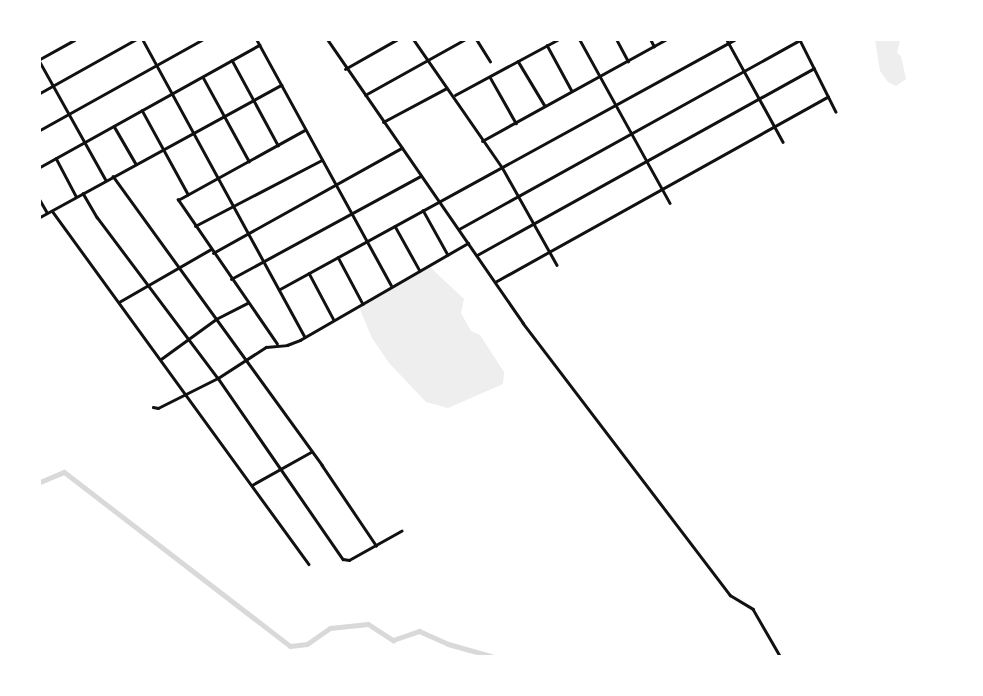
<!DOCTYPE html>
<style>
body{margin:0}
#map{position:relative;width:983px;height:696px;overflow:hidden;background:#fff;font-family:Cabin,sans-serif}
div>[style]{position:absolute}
.green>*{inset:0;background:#eee}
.canal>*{height:5px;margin:-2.5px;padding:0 2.5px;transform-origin:2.5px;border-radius:2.5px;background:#d9d9d9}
.minor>*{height:2.5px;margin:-1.25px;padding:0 1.25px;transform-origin:1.25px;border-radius:1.25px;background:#111}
span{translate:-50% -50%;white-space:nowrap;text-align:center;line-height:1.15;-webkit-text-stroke:5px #fff;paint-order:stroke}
.frame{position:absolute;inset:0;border:41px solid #fff;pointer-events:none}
</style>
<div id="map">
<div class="green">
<i style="clip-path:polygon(875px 40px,900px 40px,897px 53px,901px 56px,906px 79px,896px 86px,888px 82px,880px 71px)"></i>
<i style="clip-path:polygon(430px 267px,464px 299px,461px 313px,471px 331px,480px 335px,504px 372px,503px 384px,448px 408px,426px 402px,389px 363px,372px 338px,359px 307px)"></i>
</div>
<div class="canal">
<i style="left:40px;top:482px;width:26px;rotate:-23deg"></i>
<i style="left:64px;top:472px;width:285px;rotate:37.6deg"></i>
<i style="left:290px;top:646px;width:17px;rotate:-7deg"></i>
<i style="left:307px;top:644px;width:28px;rotate:-35deg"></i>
<i style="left:330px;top:628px;width:38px;rotate:-6deg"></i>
<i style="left:368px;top:624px;width:30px;rotate:33deg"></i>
<i style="left:393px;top:640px;width:28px;rotate:-19deg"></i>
<i style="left:419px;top:631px;width:32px;rotate:24deg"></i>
<i style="left:448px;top:644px;width:45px;rotate:15.6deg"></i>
</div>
<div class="minor">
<i style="left:143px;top:40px;width:338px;rotate:61.4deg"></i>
<i style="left:257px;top:40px;width:279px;rotate:61.3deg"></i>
<i style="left:328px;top:40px;width:344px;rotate:55.4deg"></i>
<i style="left:523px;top:323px;width:342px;rotate:52.7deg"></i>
<i style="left:730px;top:595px;width:27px;rotate:31deg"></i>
<i style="left:753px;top:609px;width:54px;rotate:60.1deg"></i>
<i style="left:414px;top:40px;width:155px;rotate:55.3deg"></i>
<i style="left:502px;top:167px;width:112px;rotate:60.7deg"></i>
<i style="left:477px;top:40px;width:25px;rotate:58deg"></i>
<i style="left:580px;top:40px;width:186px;rotate:61.1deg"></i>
<i style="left:617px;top:40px;width:24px;rotate:62deg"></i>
<i style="left:651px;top:40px;width:7px;rotate:63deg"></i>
<i style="left:727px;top:40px;width:116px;rotate:61.2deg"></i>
<i style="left:547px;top:45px;width:52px;rotate:61.5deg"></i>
<i style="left:40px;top:59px;width:39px;rotate:-29deg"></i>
<i style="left:232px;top:60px;width:97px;rotate:61.6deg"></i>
<i style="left:518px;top:61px;width:52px;rotate:59deg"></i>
<i style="left:40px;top:62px;width:135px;rotate:60.8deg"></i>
<i style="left:345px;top:69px;width:59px;rotate:-29.6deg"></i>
<i style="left:203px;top:77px;width:96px;rotate:61.3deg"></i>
<i style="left:490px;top:77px;width:53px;rotate:60.5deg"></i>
<i style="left:40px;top:93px;width:109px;rotate:-29.2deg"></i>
<i style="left:365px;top:95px;width:113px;rotate:-29.1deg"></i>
<i style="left:455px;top:95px;width:116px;rotate:-28.3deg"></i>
<i style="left:142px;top:110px;width:96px;rotate:61.3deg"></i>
<i style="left:383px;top:122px;width:72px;rotate:-28deg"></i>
<i style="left:114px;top:126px;width:44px;rotate:59.9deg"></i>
<i style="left:40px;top:130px;width:185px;rotate:-29.1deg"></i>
<i style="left:482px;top:141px;width:209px;rotate:-28.9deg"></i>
<i style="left:56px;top:158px;width:43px;rotate:62.2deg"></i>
<i style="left:40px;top:167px;width:251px;rotate:-29.1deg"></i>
<i style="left:113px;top:176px;width:357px;rotate:54.1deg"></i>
<i style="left:322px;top:465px;width:97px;rotate:56deg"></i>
<i style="left:83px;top:193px;width:28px;rotate:60deg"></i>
<i style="left:97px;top:217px;width:201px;rotate:53.1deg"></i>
<i style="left:218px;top:378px;width:220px;rotate:55.4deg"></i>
<i style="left:343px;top:559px;width:6px;rotate:9deg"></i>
<i style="left:349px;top:560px;width:60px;rotate:-29.1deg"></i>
<i style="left:40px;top:200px;width:14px;rotate:60deg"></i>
<i style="left:423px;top:210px;width:51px;rotate:60.9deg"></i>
<i style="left:53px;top:212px;width:435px;rotate:54deg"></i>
<i style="left:40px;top:217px;width:275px;rotate:-28.7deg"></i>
<i style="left:195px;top:226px;width:143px;rotate:-27.5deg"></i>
<i style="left:395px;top:226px;width:51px;rotate:60.9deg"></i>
<i style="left:459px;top:229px;width:390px;rotate:-29deg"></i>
<i style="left:800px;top:40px;width:80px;rotate:63.4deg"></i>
<i style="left:213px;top:253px;width:216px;rotate:-29.1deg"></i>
<i style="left:477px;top:255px;width:385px;rotate:-29deg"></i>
<i style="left:338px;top:257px;width:53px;rotate:62deg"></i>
<i style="left:309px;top:273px;width:53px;rotate:62deg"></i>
<i style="left:231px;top:279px;width:216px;rotate:-28.5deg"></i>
<i style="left:495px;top:282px;width:381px;rotate:-29.1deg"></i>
<i style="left:280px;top:289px;width:518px;rotate:-28.74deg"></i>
<i style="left:119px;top:302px;width:106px;rotate:-29.9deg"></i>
<i style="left:277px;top:344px;width:175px;rotate:-124.5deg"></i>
<i style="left:178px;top:200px;width:145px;rotate:-28.9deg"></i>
<i style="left:161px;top:359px;width:68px;rotate:-36deg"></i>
<i style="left:216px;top:319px;width:35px;rotate:-27deg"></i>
<i style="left:153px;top:407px;width:5px;rotate:11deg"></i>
<i style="left:158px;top:408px;width:67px;rotate:-26.6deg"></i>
<i style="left:218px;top:378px;width:57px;rotate:-32.9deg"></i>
<i style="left:266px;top:347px;width:21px;rotate:-5deg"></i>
<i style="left:287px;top:345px;width:14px;rotate:-21deg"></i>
<i style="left:300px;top:340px;width:194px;rotate:-30deg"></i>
<i style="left:252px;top:485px;width:68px;rotate:-29.2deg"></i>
</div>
<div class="frame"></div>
</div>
